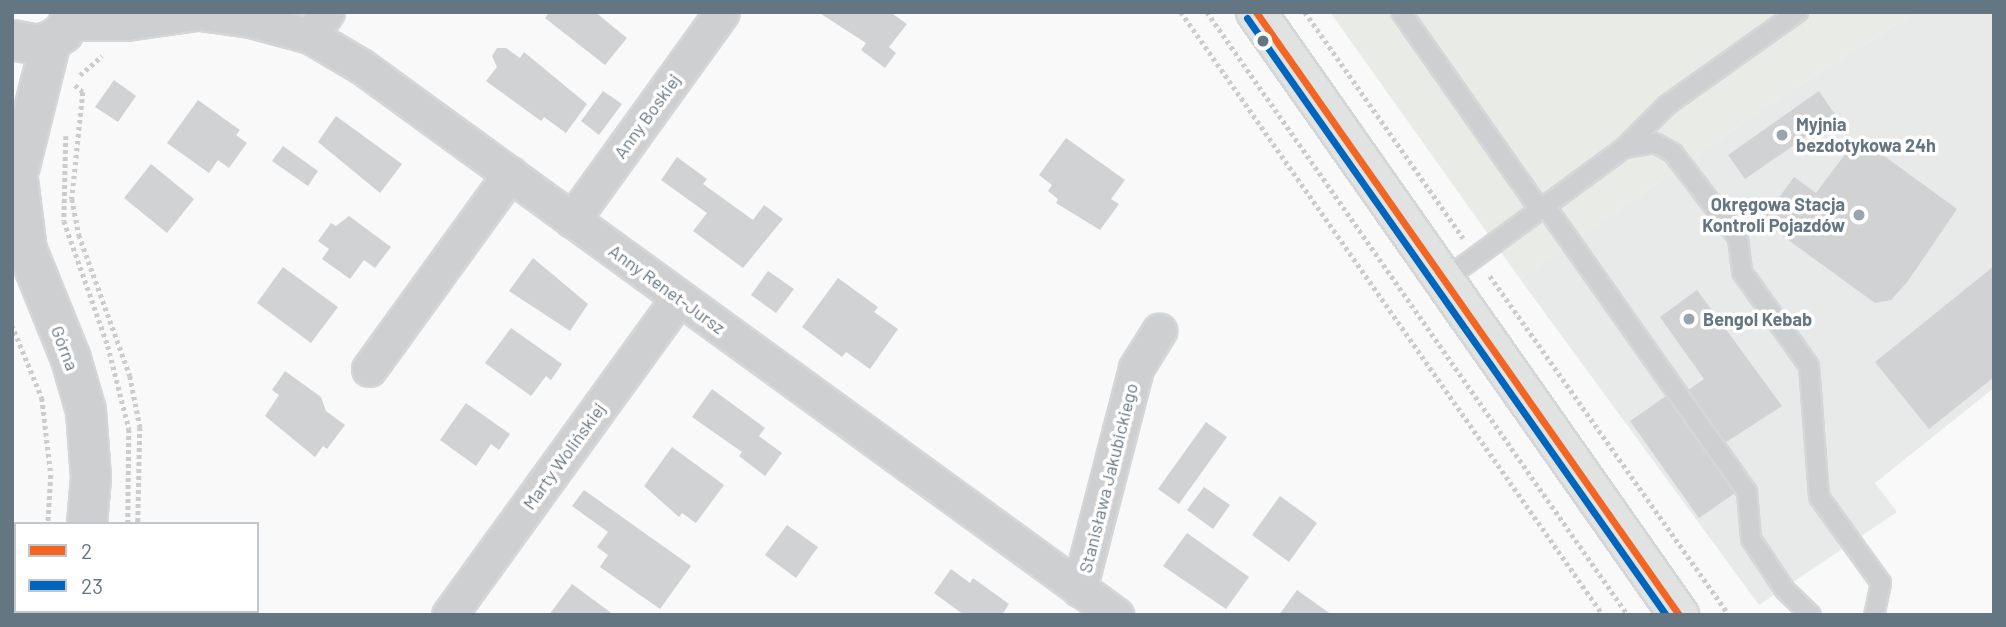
<!DOCTYPE html>
<meta charset="utf-8">
<style>
body{margin:0}
#map{position:relative;width:2006px;height:627px;overflow:hidden;background:#f9f9f9;font-family:Barlow,sans-serif}
div>[style]{position:absolute}
.built>*{inset:0;background:#e8e9e9}
.green>*{inset:0;background:#e8ebe6}
.building>*{inset:0;background:#d0d2d3}
.path>*{height:4.5px;margin-top:-2.25px;transform-origin:0;background:repeating-linear-gradient(90deg,#cbcccd 0 3.5px,transparent 0 7px)}
.roads{filter:drop-shadow(2px 0 #d5d6d7) drop-shadow(-2px 0 #d5d6d7) drop-shadow(0 2px #d5d6d7) drop-shadow(0 -2px #d5d6d7)}
.service>*{height:18px;margin:-9px;padding:0 9px;transform-origin:9px;border-radius:9px;background:#cecfd0}
.minor>*{height:33px;margin:-16.5px;padding:0 16.5px;transform-origin:16.5px;border-radius:16.5px;background:#cecfd0}
.tertiary>*{height:38px;margin:-19px;padding:0 19px;transform-origin:19px;border-radius:19px;background:#cecfd0}
.secondary>*{height:38px;margin:-19px;padding:0 19px;transform-origin:19px;border-radius:19px;background:#e1e2e2}
.bus-1>*{height:7px;margin:-3.5px;padding:0 3.5px;transform-origin:3.5px;border-radius:3.5px;background:#f26522}
.bus-2>*{height:7px;margin:-3.5px;padding:0 3.5px;transform-origin:3.5px;border-radius:3.5px;background:#0065bd}
.dots>*{width:19px;height:19px;translate:-50% -50%;box-sizing:border-box;border:4px solid #fff;border-radius:50%}
span{translate:-50% -50%;white-space:nowrap;text-align:center;line-height:1.15;-webkit-text-stroke:7px #fff;paint-order:stroke}
.street-label{font-size:18px;color:#657683}
.poi-label{font-size:18px;color:#657683;font-weight:700}
.left{translate:0 -50%;text-align:left}
.right{translate:-100% -50%;text-align:right}
.frame{position:absolute;inset:0;border:14px solid #657683;pointer-events:none}
.legend{position:absolute;left:14px;top:522px;width:245px;height:91px;box-sizing:border-box;background:#fff;border:2px solid #c1c8cd;margin:0;padding:9px 12px;list-style:none;font-size:21px;color:#657683}
.legend li{display:flex;align-items:center;gap:14px;height:35px}
.legend b{width:35px;border:2px solid #c1c8cd}
</style>
<div id="map">
<div class="built">
<i style="clip-path:polygon(1916px 12px,1994px 12px,1994px 388px,1875px 483px,1897px 512px,1759px 605px,1520px 279px,1776px 100px)"></i>
</div>
<div class="green">
<i style="clip-path:polygon(1330px 12px,1916px 12px,1776px 100px,1520px 279px)"></i>
</div>
<div class="building">
<i style="clip-path:polygon(550px 12px,595px 12px,627px 38px,605px 65px,545px 18px)"></i>
<i style="clip-path:polygon(818px 12px,890px 12px,907px 24px,889px 47px,896px 53px,885px 68px,861px 50px,866px 43px)"></i>
<i style="clip-path:polygon(497px 48px,506px 48px,520px 58px,524px 52px,587px 104px,566px 133px,544px 117px,541px 121px,486px 81px,497px 67px,492px 56px)"></i>
<i style="clip-path:polygon(114px 80px,136px 96px,118px 122px,95px 107px)"></i>
<i style="clip-path:polygon(603px 91px,622px 104px,599px 135px,581px 121px)"></i>
<i style="clip-path:polygon(1819px 91px,1836px 116px,1745px 179px,1728px 155px)"></i>
<i style="clip-path:polygon(198px 100px,240px 130px,236px 135px,247px 143px,229px 168px,218px 160px,209px 173px,167px 143px)"></i>
<i style="clip-path:polygon(336px 116px,402px 164px,380px 193px,318px 142px)"></i>
<i style="clip-path:polygon(1858px 137px,1957px 209px,1908px 281px,1891px 300px,1875px 303px,1762px 221px,1794px 177px,1816px 193px)"></i>
<i style="clip-path:polygon(1066px 138px,1125px 180px,1111px 199px,1119px 204px,1100px 230px,1056px 203px,1058px 199px,1048px 191px,1052px 185px,1039px 175px)"></i>
<i style="clip-path:polygon(283px 146px,318px 171px,308px 186px,272px 161px)"></i>
<i style="clip-path:polygon(677px 157px,707px 179px,703px 184px,753px 220px,764px 205px,783px 219px,743px 268px,693px 231px,707px 213px,661px 180px)"></i>
<i style="clip-path:polygon(151px 164px,194px 199px,167px 233px,124px 198px)"></i>
<i style="clip-path:polygon(349px 216px,391px 247px,375px 268px,364px 260px,350px 279px,322px 259px,329px 249px,318px 241px,331px 223px,336px 226px)"></i>
<i style="clip-path:polygon(533px 258px,588px 304px,570px 331px,509px 291px)"></i>
<i style="clip-path:polygon(1994px 266px,1994px 377px,1929px 429px,1875px 362px)"></i>
<i style="clip-path:polygon(283px 267px,338px 307px,311px 343px,257px 303px)"></i>
<i style="clip-path:polygon(768px 271px,794px 289px,776px 313px,751px 295px)"></i>
<i style="clip-path:polygon(838px 278px,878px 307px,874px 312px,898px 329px,870px 369px,846px 352px,842px 357px,802px 327px)"></i>
<i style="clip-path:polygon(1697px 290px,1782px 406px,1711px 452px,1738px 491px,1699px 518px,1630px 421px,1669px 394px,1674px 400px,1704px 379px,1660px 317px)"></i>
<i style="clip-path:polygon(511px 328px,562px 364px,551px 380px,546px 376px,531px 396px,485px 363px)"></i>
<i style="clip-path:polygon(285px 371px,321px 397px,326px 411px,345px 425px,327px 449px,323px 446px,315px 457px,265px 416px,279px 395px,272px 390px)"></i>
<i style="clip-path:polygon(712px 389px,765px 428px,759px 436px,782px 453px,765px 476px,739px 456px,742px 452px,692px 417px)"></i>
<i style="clip-path:polygon(466px 403px,510px 434px,499px 450px,491px 444px,476px 466px,440px 440px)"></i>
<i style="clip-path:polygon(1206px 422px,1227px 437px,1179px 504px,1158px 489px)"></i>
<i style="clip-path:polygon(672px 447px,724px 485px,696px 523px,682px 513px,679px 517px,644px 486px)"></i>
<i style="clip-path:polygon(1204px 487px,1230px 505px,1213px 529px,1187px 510px)"></i>
<i style="clip-path:polygon(584px 490px,691px 566px,660px 609px,600px 567px,608px 555px,597px 547px,608px 532px,572px 506px)"></i>
<i style="clip-path:polygon(1280px 496px,1317px 523px,1289px 562px,1252px 535px)"></i>
<i style="clip-path:polygon(787px 525px,818px 547px,796px 578px,765px 555px)"></i>
<i style="clip-path:polygon(1187px 533px,1249px 577px,1226px 609px,1163px 566px)"></i>
<i style="clip-path:polygon(951px 569px,970px 583px,973px 578px,1009px 604px,1002px 615px,964px 615px,934px 593px)"></i>
<i style="clip-path:polygon(572px 584px,614px 615px,549px 615px)"></i>
<i style="clip-path:polygon(1297px 590px,1332px 615px,1279px 615px)"></i>
</div>
<div class="path">
<i style="left:1181px;top:12px;width:736px;rotate:55.01deg"></i>
<i style="left:1207px;top:12px;width:735px;rotate:55.08deg"></i>
<i style="left:1305px;top:12px;width:276px;rotate:55deg"></i>
<i style="left:80px;top:75px;width:29px;rotate:-41deg"></i>
<i style="left:75px;top:85px;width:11px;rotate:41deg"></i>
<i style="left:83px;top:92px;width:108px;rotate:95.9deg"></i>
<i style="left:72px;top:199px;width:37px;rotate:79deg"></i>
<i style="left:79px;top:235px;width:150px;rotate:70.1deg"></i>
<i style="left:130px;top:376px;width:52px;rotate:78.9deg"></i>
<i style="left:140px;top:427px;width:97px;rotate:91.2deg"></i>
<i style="left:66px;top:136px;width:85px;rotate:91.3deg"></i>
<i style="left:64px;top:221px;width:133px;rotate:70.6deg"></i>
<i style="left:108px;top:346px;width:86px;rotate:75.8deg"></i>
<i style="left:129px;top:429px;width:95px;rotate:90.6deg"></i>
<i style="left:1490px;top:276px;width:415px;rotate:54.8deg"></i>
<i style="left:12px;top:325px;width:79px;rotate:67.7deg"></i>
<i style="left:42px;top:398px;width:78px;rotate:83.3deg"></i>
<i style="left:51px;top:475px;width:49px;rotate:93.5deg"></i>
<i style="left:131px;top:615px;width:4px;rotate:-90deg"></i>
<i style="left:142px;top:615px;width:4px;rotate:-76deg"></i>
</div>
<div class="roads">
<div class="service">
<i style="left:1401px;top:12px;width:243px;rotate:54.9deg"></i>
<i style="left:1624px;top:148px;width:31px;rotate:-9deg"></i>
<i style="left:1655px;top:143px;width:21px;rotate:29deg"></i>
<i style="left:1673px;top:153px;width:107px;rotate:52.6deg"></i>
<i style="left:1738px;top:238px;width:34px;rotate:83deg"></i>
<i style="left:1742px;top:272px;width:115px;rotate:54.5deg"></i>
<i style="left:1809px;top:366px;width:131px;rotate:85.6deg"></i>
<i style="left:1819px;top:497px;width:106px;rotate:54.2deg"></i>
<i style="left:1881px;top:583px;width:33px;rotate:102deg"></i>
<i style="left:1546px;top:207px;width:349px;rotate:54.8deg"></i>
<i style="left:1747px;top:492px;width:47px;rotate:85.1deg"></i>
<i style="left:1751px;top:539px;width:61px;rotate:56.3deg"></i>
<i style="left:1785px;top:590px;width:36px;rotate:44deg"></i>
<i style="left:1443px;top:281px;width:225px;rotate:-36.3deg"></i>
<i style="left:1624px;top:148px;width:61px;rotate:-45deg"></i>
<i style="left:1667px;top:105px;width:161px;rotate:-35.4deg"></i>
</div>
<div class="minor">
<i style="left:193px;top:12px;width:59px;rotate:7.9deg"></i>
<i style="left:251px;top:20px;width:61px;rotate:15.2deg"></i>
<i style="left:310px;top:36px;width:59px;rotate:30.5deg"></i>
<i style="left:361px;top:66px;width:934px;rotate:36.02deg"></i>
<i style="left:72px;top:23px;width:54px"></i>
<i style="left:126px;top:23px;width:71px;rotate:-8.1deg"></i>
<i style="left:310px;top:36px;width:29px;rotate:-55deg"></i>
<i style="left:572px;top:220px;width:256px;rotate:-54.2deg"></i>
<i style="left:369px;top:369px;width:241px;rotate:-54.1deg"></i>
<i style="left:1079px;top:589px;width:228px;rotate:-75.5deg"></i>
<i style="left:1136px;top:368px;width:44px;rotate:-58.1deg"></i>
<i style="left:449px;top:615px;width:392px;rotate:-54.1deg"></i>
</div>
<div class="tertiary">
<i style="left:12px;top:40px;width:25px;rotate:11deg"></i>
<i style="left:37px;top:45px;width:15px;rotate:-16deg"></i>
<i style="left:51px;top:41px;width:14px;rotate:-34deg"></i>
<i style="left:63px;top:33px;width:25px;rotate:-58deg"></i>
<i style="left:12px;top:133px;width:118px;rotate:82.7deg"></i>
<i style="left:27px;top:250px;width:118px;rotate:68deg"></i>
<i style="left:71px;top:359px;width:54px;rotate:73.9deg"></i>
<i style="left:86px;top:411px;width:67px;rotate:85.7deg"></i>
<i style="left:91px;top:478px;width:46px;rotate:95deg"></i>
<i style="left:20px;top:166px;width:129px;rotate:-76.1deg"></i>
<i style="left:79px;top:615px;width:4px;rotate:-76deg"></i>
</div>
<div class="secondary">
<i style="left:1256px;top:12px;width:737px;rotate:54.95deg"></i>
</div>
</div>
<div class="bus-1">
<i style="left:1256px;top:12px;width:737px;rotate:54.95deg"></i>
</div>
<div class="bus-2">
<i style="left:1247px;top:18px;width:729px;rotate:54.94deg"></i>
</div>
<div class="dots">
<i style="left:1263px;top:41px;background:#657683"></i>
<i style="left:1782px;top:135px;background:#99a4ac"></i>
<i style="left:1859px;top:215px;background:#99a4ac"></i>
<i style="left:1689px;top:319px;background:#99a4ac"></i>
</div>
<div class="street-label">
<span style="left:647px;top:116px;rotate:-54deg">Anny Boskiej</span>
<span style="left:667px;top:289px;rotate:36deg">Anny Renet-Jursz</span>
<span style="left:65px;top:348px;rotate:69deg">Górna</span>
<span style="left:564px;top:456px;rotate:-54deg">Marty Wolińskiej</span>
<span style="left:1108px;top:478px;rotate:-76deg">Stanisława Jakubickiego</span>
</div>
<div class="poi-label">
<span class="left" style="left:1796px;top:135px">Myjnia<br>bezdotykowa 24h</span>
<span class="right" style="left:1845px;top:215px">Okręgowa Stacja<br>Kontroli Pojazdów</span>
<span class="left" style="left:1703px;top:319px">Bengol Kebab</span>
</div>
<div class="frame"></div>
<ul class="legend">
<li><b style="height:9px;background:#f26522"></b>2</li>
<li><b style="height:9px;background:#0065bd"></b>23</li>
</ul>
</div>
